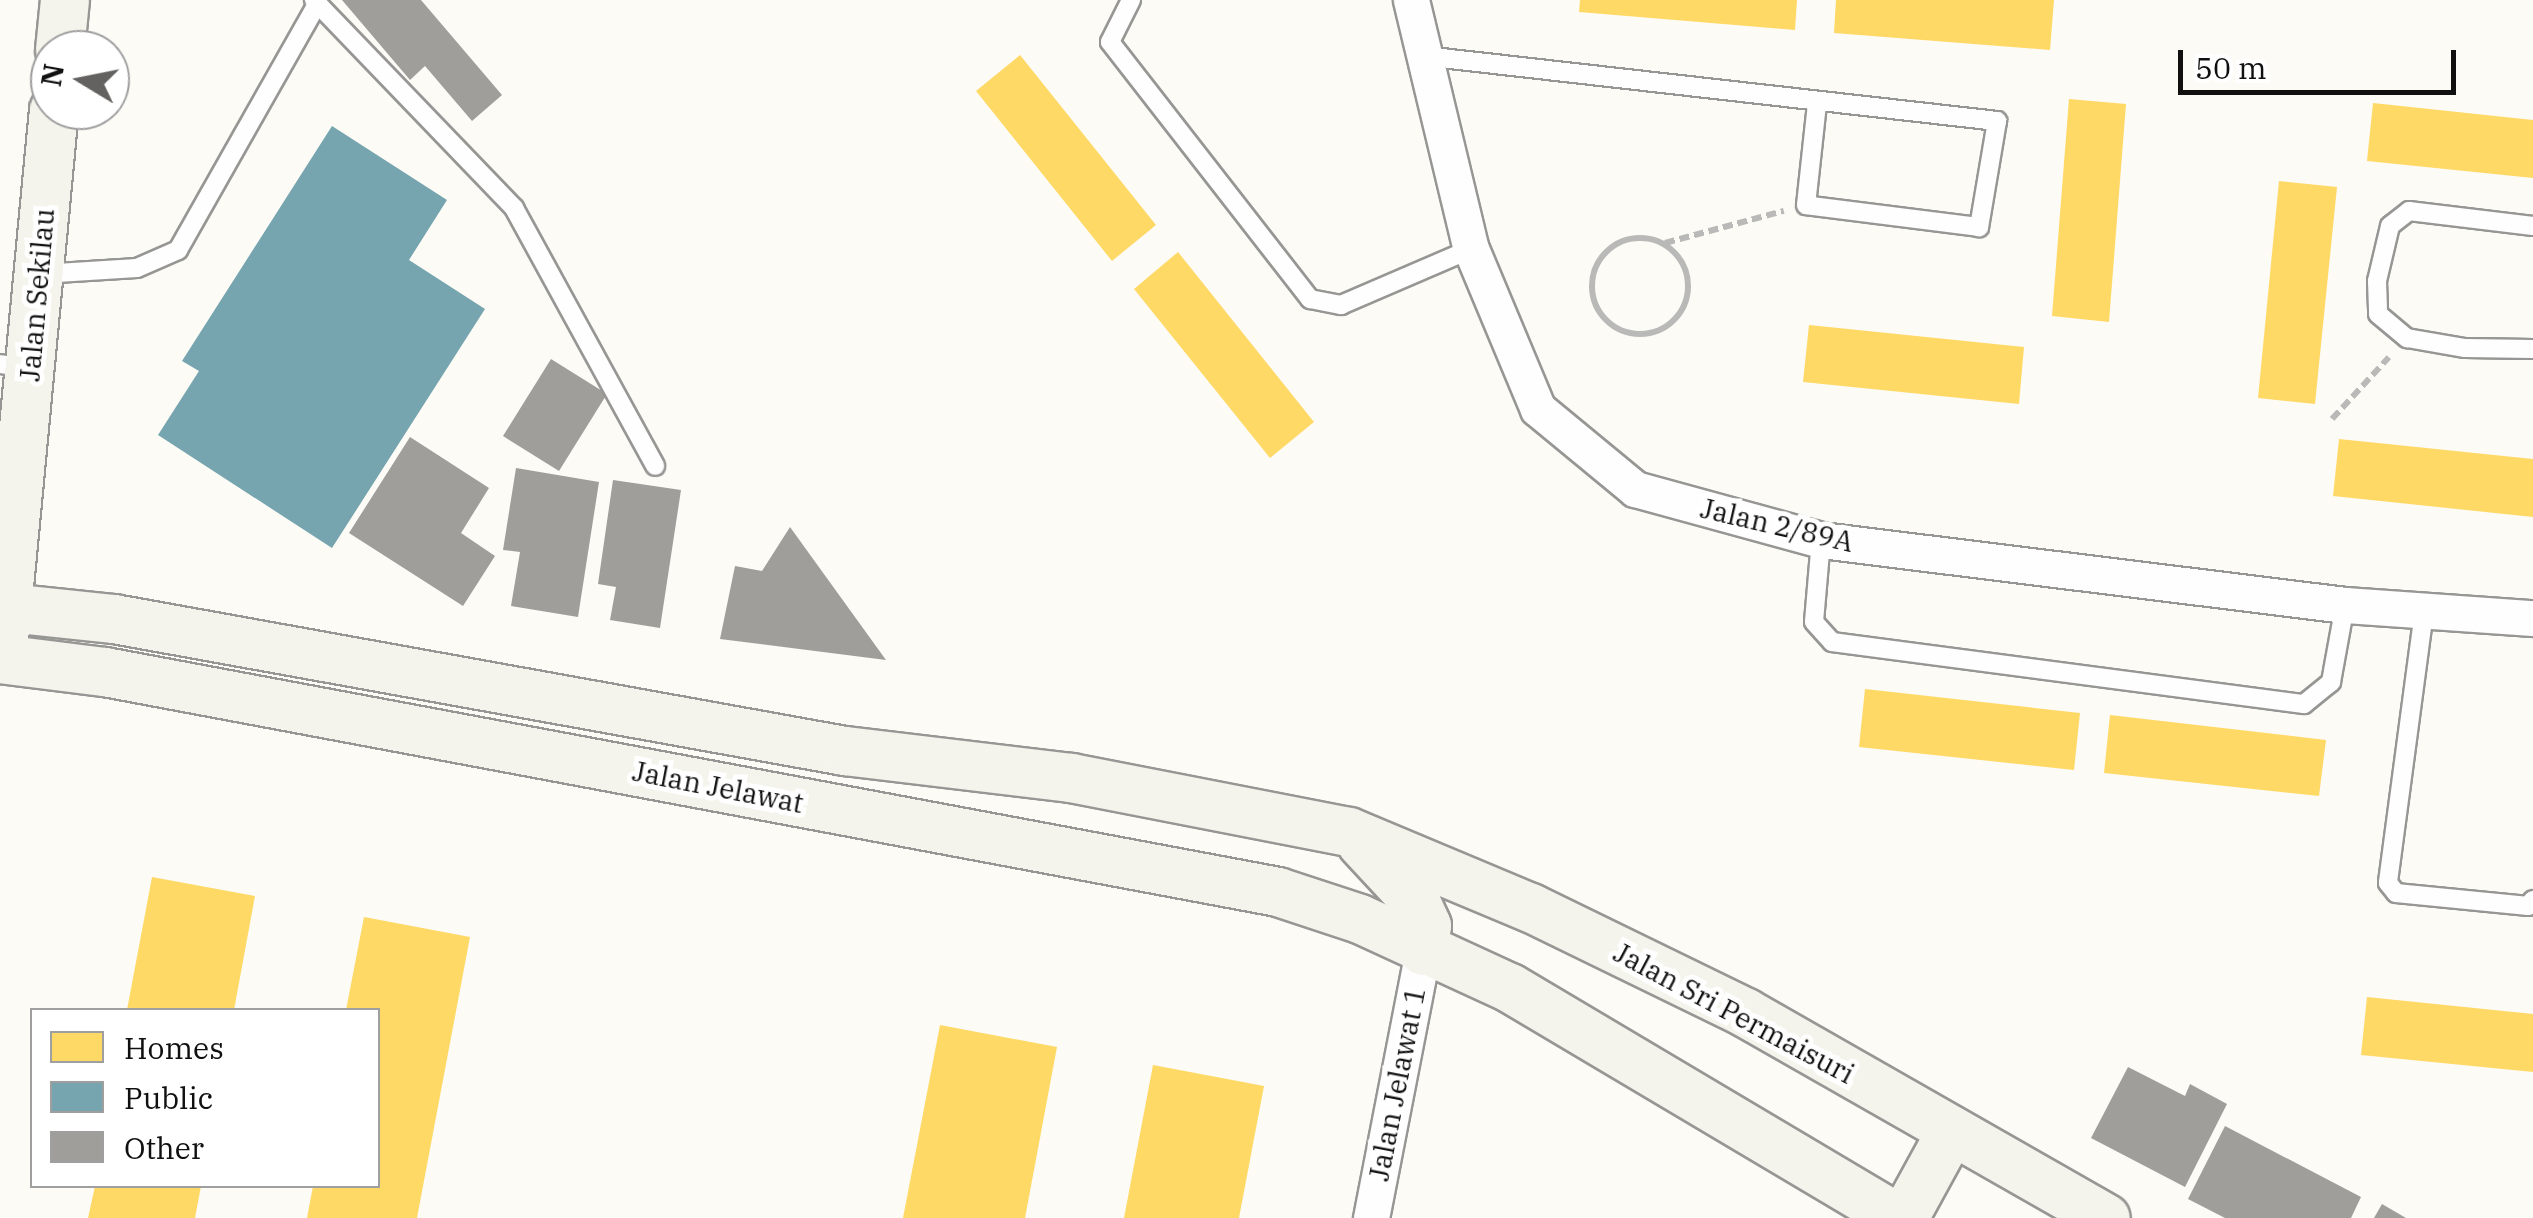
<!DOCTYPE html>
<style>
body{margin:0}
#map{position:relative;width:2533px;height:1218px;overflow:hidden;background:#fcfbf6;font-family:"IBM Plex Serif",serif}
div>[style]{position:absolute}
.homes>*{inset:0;background:#ffd966}
.public>*{inset:0;background:#76a5af}
.building>*{inset:0;background:#a09e9b}
.path>*{height:6px;margin-top:-3px;transform-origin:0;background:repeating-linear-gradient(90deg,#b9b9b8 0 10px,transparent 0 15px)}
.path>.ring{margin:-3px;padding:0;box-sizing:content-box;background:none;border:6px solid #b9b9b8;border-radius:50%}
.roads{filter:drop-shadow(2px 0 #969694) drop-shadow(-2px 0 #969694) drop-shadow(0 2px #969694) drop-shadow(0 -2px #969694)}
.lane>*{height:18px;margin:-9px;padding:0 9px;transform-origin:9px;border-radius:9px;background:#fffefe}
.street>*{height:35px;margin:-17.5px;padding:0 17.5px;transform-origin:17.5px;border-radius:17.5px;background:#fffefe}
.secondary>*{height:48px;margin:-24px;padding:0 24px;transform-origin:24px;border-radius:24px;background:#f4f4ec}
span{translate:-50% -50%;white-space:nowrap;text-align:center;line-height:1.15;-webkit-text-stroke:10px #fff;paint-order:stroke}
.street-label{font-size:28px;color:#101010}
.legend{position:absolute;left:30px;top:1008px;width:350px;height:180px;box-sizing:border-box;background:#fff;border:2px solid #9f9f9f;margin:0;padding:12px 18px;list-style:none;font-size:30px;color:#101010}
.legend li{display:flex;align-items:center;gap:20px;height:50px}
.legend b{width:50px;border:2px solid #9f9f9f}
.north{position:absolute;left:30px;top:30px;width:100px;height:100px;box-sizing:border-box;background:#fff;border:2px solid #9f9f9f;border-radius:50%;rotate:280deg;font-size:28px;font-weight:700;line-height:40px;text-align:center;color:#101010}
.north::after{content:'';display:block;margin:auto;width:35px;height:45px;background:#636260;clip-path:polygon(50% 0,100% 100%,50% 72%,0 100%)}
.scale{position:absolute;left:2178px;top:50px;width:278px;height:45px;box-sizing:border-box;border:5px solid #101010;border-top:0;padding-left:12px;font-size:30px;line-height:35px;white-space:nowrap;color:#101010;-webkit-text-stroke:8px #fff;paint-order:stroke}
</style>
<div id="map">
<div class="homes">
<i style="clip-path:polygon(1580px 0,1797px 0,1795px 30px,1579px 12px)"></i>
<i style="clip-path:polygon(1836px 0,2054px 0,2050px 50px,1834px 33px)"></i>
<i style="clip-path:polygon(1020px 55px,1156px 225px,1112px 261px,976px 91px)"></i>
<i style="clip-path:polygon(2069px 99px,2126px 104px,2109px 322px,2052px 316px)"></i>
<i style="clip-path:polygon(2373px 103px,2533px 120px,2533px 178px,2367px 161px)"></i>
<i style="clip-path:polygon(2279px 181px,2337px 187px,2315px 404px,2258px 398px)"></i>
<i style="clip-path:polygon(1178px 252px,1314px 422px,1270px 458px,1134px 289px)"></i>
<i style="clip-path:polygon(1809px 325px,2024px 347px,2019px 404px,1803px 382px)"></i>
<i style="clip-path:polygon(2339px 439px,2533px 459px,2533px 517px,2333px 496px)"></i>
<i style="clip-path:polygon(1865px 689px,2080px 713px,2074px 770px,1859px 747px)"></i>
<i style="clip-path:polygon(2110px 715px,2326px 740px,2319px 796px,2104px 773px)"></i>
<i style="clip-path:polygon(152px 877px,255px 896px,234px 1010px,127px 1010px)"></i>
<i style="clip-path:polygon(364px 917px,470px 937px,417px 1218px,307px 1218px,313px 1186px,378px 1186px,378px 1010px,346px 1010px)"></i>
<i style="clip-path:polygon(2367px 997px,2533px 1014px,2533px 1072px,2361px 1055px)"></i>
<i style="clip-path:polygon(940px 1025px,1057px 1047px,1025px 1218px,903px 1218px)"></i>
<i style="clip-path:polygon(1153px 1065px,1264px 1086px,1239px 1218px,1124px 1218px)"></i>
<i style="clip-path:polygon(95px 1186px,201px 1186px,195px 1218px,88px 1218px)"></i>
</div>
<div class="public">
<i style="clip-path:polygon(332px 126px,447px 200px,409px 260px,485px 309px,332px 548px,158px 435px,199px 371px,182px 361px)"></i>
</div>
<div class="building">
<i style="clip-path:polygon(342px 0,421px 0,502px 95px,472px 121px,425px 66px,410px 80px)"></i>
<i style="clip-path:polygon(551px 359px,607px 394px,559px 471px,503px 436px)"></i>
<i style="clip-path:polygon(410px 437px,489px 488px,461px 533px,495px 556px,463px 606px,349px 533px)"></i>
<i style="clip-path:polygon(516px 468px,599px 482px,578px 617px,511px 606px,520px 552px,503px 550px)"></i>
<i style="clip-path:polygon(613px 480px,681px 490px,660px 628px,610px 620px,616px 587px,598px 584px)"></i>
<i style="clip-path:polygon(790px 527px,886px 660px,720px 639px,735px 566px,762px 571px)"></i>
<i style="clip-path:polygon(2128px 1067px,2185px 1096px,2190px 1084px,2227px 1104px,2185px 1187px,2091px 1138px)"></i>
<i style="clip-path:polygon(2225px 1126px,2361px 1197px,2351px 1218px,2225px 1218px,2188px 1199px)"></i>
<i style="clip-path:polygon(2382px 1204px,2406px 1218px,2374px 1218px)"></i>
</div>
<div class="path">
<i class="ring" style="left:1592px;top:238px;width:90px;height:90px"></i>
<i style="left:1665px;top:243px;width:123px;rotate:-15.1deg"></i>
<i style="left:2332px;top:419px;width:84px;rotate:-47.4deg"></i>
</div>
<div class="roads">
<div class="lane">
<i style="left:314px;top:0;width:289px;rotate:46.1deg"></i>
<i style="left:514px;top:208px;width:294px;rotate:61.3deg"></i>
<i style="left:1131px;top:0;width:47px;rotate:116.6deg"></i>
<i style="left:1110px;top:42px;width:326px;rotate:52.1deg"></i>
<i style="left:1310px;top:299px;width:32px;rotate:11deg"></i>
<i style="left:1341px;top:305px;width:142px;rotate:-23.3deg"></i>
<i style="left:1424px;top:56px;width:577px;rotate:6.47deg"></i>
<i style="left:1997px;top:121px;width:108px;rotate:99.6deg"></i>
<i style="left:1979px;top:227px;width:174px;rotate:-172.8deg"></i>
<i style="left:1806px;top:205px;width:103px;rotate:-83.8deg"></i>
<i style="left:2533px;top:226px;width:125px;rotate:-173.1deg"></i>
<i style="left:2409px;top:211px;width:24px;rotate:142deg"></i>
<i style="left:2390px;top:226px;width:57px;rotate:103.3deg"></i>
<i style="left:2377px;top:281px;width:33px;rotate:88deg"></i>
<i style="left:2378px;top:314px;width:38px;rotate:40deg"></i>
<i style="left:2407px;top:338px;width:59px;rotate:9.8deg"></i>
<i style="left:2465px;top:348px;width:68px;rotate:0.8deg"></i>
<i style="left:41px;top:274px;width:96px;rotate:-3.6deg"></i>
<i style="left:137px;top:268px;width:45px;rotate:-23.7deg"></i>
<i style="left:178px;top:250px;width:284px;rotate:-60.5deg"></i>
<i style="left:0;top:364px;width:29px;rotate:8deg"></i>
<i style="left:1821px;top:540px;width:82px;rotate:94.9deg"></i>
<i style="left:1814px;top:622px;width:27px;rotate:48deg"></i>
<i style="left:1832px;top:642px;width:476px;rotate:7.5deg"></i>
<i style="left:2304px;top:704px;width:35px;rotate:-39deg"></i>
<i style="left:2331px;top:682px;width:78px;rotate:-79.7deg"></i>
<i style="left:2424px;top:612px;width:273px;rotate:97.6deg"></i>
<i style="left:2388px;top:883px;width:13px;rotate:51deg"></i>
<i style="left:2396px;top:893px;width:133px;rotate:5.6deg"></i>
<i style="left:2528px;top:906px;width:8px;rotate:-50deg"></i>
</div>
<div class="street">
<i style="left:1411px;top:0;width:256px;rotate:76.5deg"></i>
<i style="left:1471px;top:249px;width:173px;rotate:67.3deg"></i>
<i style="left:1538px;top:409px;width:126px;rotate:39.5deg"></i>
<i style="left:1635px;top:489px;width:193px;rotate:15.3deg"></i>
<i style="left:1821px;top:540px;width:528px;rotate:7.07deg"></i>
<i style="left:2345px;top:605px;width:188px;rotate:4deg"></i>
<i style="left:1371px;top:1218px;width:272px;rotate:-79deg"></i>
</div>
<div class="secondary">
<i style="left:60px;top:50px;width:50px;rotate:-84.3deg"></i>
<i style="left:0;top:607px;width:115px;rotate:6deg"></i>
<i style="left:114px;top:619px;width:743px;rotate:10.24deg"></i>
<i style="left:845px;top:751px;width:228px;rotate:6.8deg"></i>
<i style="left:1071px;top:778px;width:283px;rotate:11deg"></i>
<i style="left:1349px;top:832px;width:197px;rotate:22.7deg"></i>
<i style="left:1531px;top:908px;width:239px;rotate:26deg"></i>
<i style="left:1746px;top:1013px;width:414px;rotate:29.7deg"></i>
<i style="left:4px;top:639px;width:531px;rotate:-84.6deg"></i>
<i style="left:0;top:659px;width:106px;rotate:7.1deg"></i>
<i style="left:105px;top:672px;width:1193px;rotate:10.62deg"></i>
<i style="left:1278px;top:892px;width:86px;rotate:18.2deg"></i>
<i style="left:1360px;top:919px;width:165px;rotate:24.7deg"></i>
<i style="left:1510px;top:988px;width:450px;rotate:30.7deg"></i>
<i style="left:1362px;top:844px;width:79px;rotate:47deg"></i>
<i style="left:1416px;top:902px;width:26px;rotate:65deg"></i>
<i style="left:1427px;top:926px;width:25px;rotate:99deg"></i>
<i style="left:1904px;top:1218px;width:98px;rotate:-61.3deg"></i>
</div>
</div>
<div class="street-label">
<span style="left:37px;top:295px;rotate:-85deg">Jalan Sekilau</span>
<span style="left:1777px;top:525px;rotate:13deg">Jalan 2/89A</span>
<span style="left:718px;top:787px;rotate:11deg">Jalan Jelawat</span>
<span style="left:1734px;top:1013px;rotate:28deg">Jalan Sri Permaisuri</span>
<span style="left:1397px;top:1084px;rotate:-79deg">Jalan Jelawat 1</span>
</div>
<ul class="legend">
<li><b style="height:28px;background:#ffd966"></b>Homes</li>
<li><b style="height:28px;background:#76a5af"></b>Public</li>
<li><b style="height:28px;background:#a09e9b"></b>Other</li>
</ul>
<div class="north">N</div>
<div class="scale">50 m</div>
</div>
